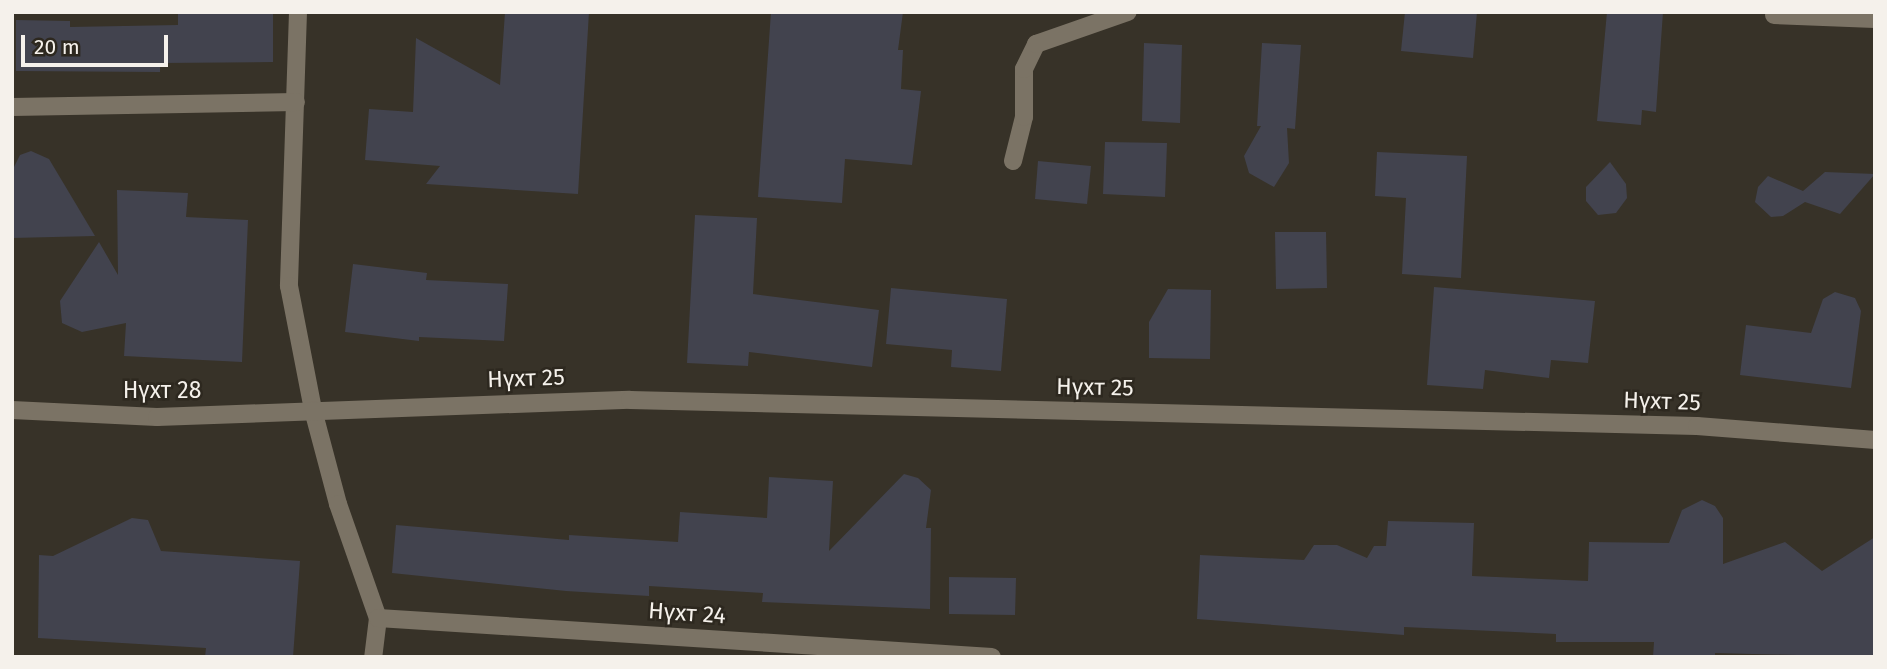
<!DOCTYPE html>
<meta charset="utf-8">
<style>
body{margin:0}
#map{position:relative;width:1887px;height:669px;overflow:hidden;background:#373228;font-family:"Fira Sans",sans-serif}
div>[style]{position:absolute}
.building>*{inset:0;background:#42434e}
.minor>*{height:18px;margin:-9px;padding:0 9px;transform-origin:9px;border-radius:9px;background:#7b7365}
span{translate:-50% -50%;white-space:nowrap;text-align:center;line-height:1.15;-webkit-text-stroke:5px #2d281f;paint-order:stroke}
.street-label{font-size:23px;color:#f5f1eb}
.frame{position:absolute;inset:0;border:14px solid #f5f1eb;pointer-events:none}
.scale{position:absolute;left:21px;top:35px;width:147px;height:32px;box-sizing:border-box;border:4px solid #f5f1eb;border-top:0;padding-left:9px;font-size:21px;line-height:24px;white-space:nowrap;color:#f5f1eb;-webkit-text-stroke:5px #2d281f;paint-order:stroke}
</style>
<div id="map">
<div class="building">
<i style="clip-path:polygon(178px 12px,273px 12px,273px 62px,160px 63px,160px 72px,16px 71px,16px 20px,70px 21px,70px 27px,178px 25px)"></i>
<i style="clip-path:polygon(505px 12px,589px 12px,578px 194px,426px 184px,440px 166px,365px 160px,369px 109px,413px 112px,416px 38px,500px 85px)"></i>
<i style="clip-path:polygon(771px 12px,903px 12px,898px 50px,903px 50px,901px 89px,921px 91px,912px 165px,845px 159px,842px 203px,758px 197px)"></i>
<i style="clip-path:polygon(1405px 12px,1477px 12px,1473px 58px,1401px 51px)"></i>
<i style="clip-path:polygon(1607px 12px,1663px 12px,1656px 112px,1642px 110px,1641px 125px,1597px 121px)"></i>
<i style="clip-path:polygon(1144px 43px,1182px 45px,1180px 123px,1142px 121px)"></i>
<i style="clip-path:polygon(1262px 43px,1301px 45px,1295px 129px,1287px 128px,1289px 163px,1274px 187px,1249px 173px,1244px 156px,1261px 126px,1257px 126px)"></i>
<i style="clip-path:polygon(1105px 142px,1167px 143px,1165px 197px,1103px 194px)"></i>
<i style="clip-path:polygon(31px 151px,49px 159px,95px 236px,12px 238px,12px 171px,20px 155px)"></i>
<i style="clip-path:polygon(1377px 152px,1467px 156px,1461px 278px,1402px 274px,1406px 198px,1375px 196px)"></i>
<i style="clip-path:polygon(1038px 161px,1091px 166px,1087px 204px,1035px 199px)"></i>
<i style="clip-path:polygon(1610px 162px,1626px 184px,1627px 198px,1616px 213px,1598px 215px,1586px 201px,1586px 187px)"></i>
<i style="clip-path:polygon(1825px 172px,1875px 174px,1840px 214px,1805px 202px,1783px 216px,1771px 217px,1755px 202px,1758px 187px,1768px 176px,1803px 191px)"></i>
<i style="clip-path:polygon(117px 190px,188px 193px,186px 217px,248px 220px,242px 362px,124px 356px,126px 323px,82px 332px,62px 323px,60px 301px,99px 242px,118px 275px)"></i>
<i style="clip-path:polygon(695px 215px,757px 218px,753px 294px,879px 310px,872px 367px,749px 352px,748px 366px,687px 363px)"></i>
<i style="clip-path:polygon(1275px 232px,1326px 232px,1327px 288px,1276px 289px)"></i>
<i style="clip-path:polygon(353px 264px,427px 273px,426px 280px,508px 284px,504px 341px,419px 337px,419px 341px,345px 332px)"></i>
<i style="clip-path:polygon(1434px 287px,1595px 301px,1588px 363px,1551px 360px,1549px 378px,1485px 370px,1483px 389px,1427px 385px)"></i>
<i style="clip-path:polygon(891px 288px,1007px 299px,1001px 371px,951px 367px,952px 350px,886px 344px)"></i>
<i style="clip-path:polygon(1168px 289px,1211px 290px,1210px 359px,1149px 358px,1149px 322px)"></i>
<i style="clip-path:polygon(1835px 292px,1855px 298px,1861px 311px,1851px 388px,1740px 375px,1746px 325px,1811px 333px,1823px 299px)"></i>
<i style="clip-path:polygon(904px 474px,918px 478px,931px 490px,926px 528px,931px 528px,930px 609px,762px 602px,763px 593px,649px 586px,649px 596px,566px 591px,392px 573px,396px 525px,569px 540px,569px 535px,678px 542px,680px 512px,767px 518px,769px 477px,833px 481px,829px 551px)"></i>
<i style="clip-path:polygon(1702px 500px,1715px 506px,1723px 518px,1723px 564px,1785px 542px,1822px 571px,1875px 537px,1875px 657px,1715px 653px,1715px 657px,1653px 657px,1654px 642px,1556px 642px,1556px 634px,1404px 627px,1404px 635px,1197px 619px,1200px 555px,1304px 560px,1314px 545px,1337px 545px,1367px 558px,1374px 546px,1386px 546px,1388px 521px,1474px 523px,1472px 576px,1588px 581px,1589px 542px,1669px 543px,1682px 510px)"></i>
<i style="clip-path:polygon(132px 518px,148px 520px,161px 551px,300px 561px,293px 657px,205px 657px,206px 648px,38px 638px,39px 555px,53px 556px)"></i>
<i style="clip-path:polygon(949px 577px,1016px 578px,1015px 615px,949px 614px)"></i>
</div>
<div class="minor">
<i style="left:298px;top:12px;width:274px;rotate:91.9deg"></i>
<i style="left:289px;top:286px;width:126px;rotate:79deg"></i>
<i style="left:313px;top:410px;width:97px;rotate:75.1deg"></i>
<i style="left:338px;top:504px;width:121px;rotate:70.7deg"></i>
<i style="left:378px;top:618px;width:39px;rotate:97deg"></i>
<i style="left:1774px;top:15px;width:101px;rotate:2.3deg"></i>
<i style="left:12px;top:107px;width:284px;rotate:-1deg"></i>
<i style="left:1013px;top:161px;width:45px;rotate:-76deg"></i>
<i style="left:1024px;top:117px;width:48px;rotate:-90deg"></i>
<i style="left:1024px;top:69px;width:28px;rotate:-64deg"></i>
<i style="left:1036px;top:44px;width:97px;rotate:-19.2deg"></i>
<i style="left:12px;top:410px;width:145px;rotate:2.8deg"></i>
<i style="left:157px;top:417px;width:473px;rotate:-2.1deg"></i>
<i style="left:630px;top:400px;width:1067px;rotate:1.4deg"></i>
<i style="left:1697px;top:426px;width:179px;rotate:4.5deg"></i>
<i style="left:378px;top:618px;width:615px;rotate:3.63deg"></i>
</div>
<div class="street-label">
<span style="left:526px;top:378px;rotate:-2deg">Нүхт 25</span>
<span style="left:1095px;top:387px;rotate:1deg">Нүхт 25</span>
<span style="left:162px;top:390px">Нүхт 28</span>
<span style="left:1662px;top:401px;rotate:2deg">Нүхт 25</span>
<span style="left:687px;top:613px;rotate:4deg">Нүхт 24</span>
</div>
<div class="frame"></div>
<div class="scale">20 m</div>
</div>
